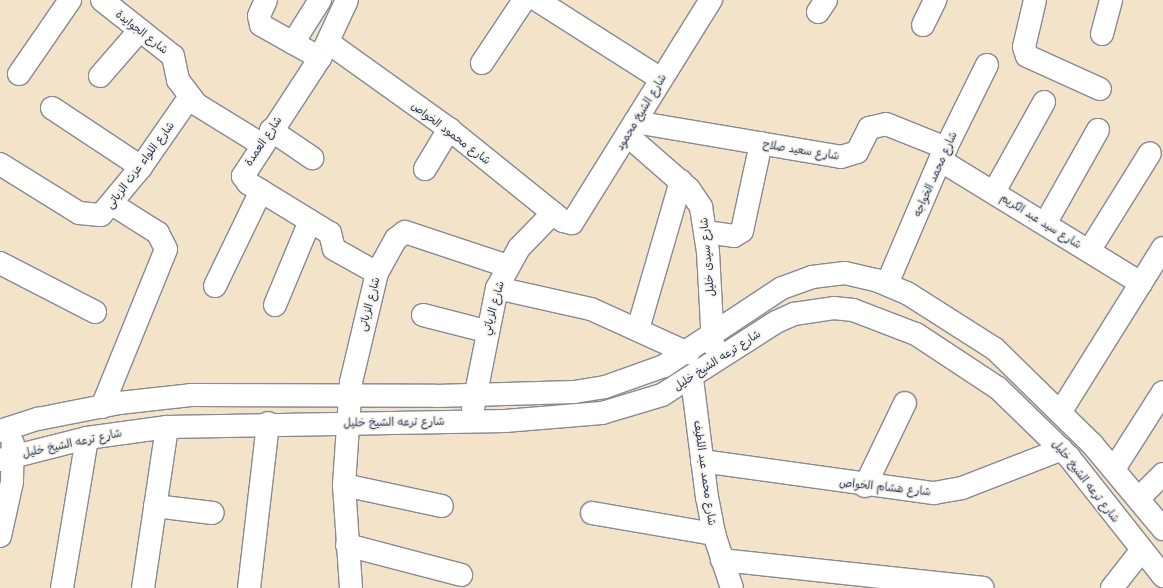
<!DOCTYPE html>
<meta charset="utf-8">
<style>
body{margin:0}
#map{position:relative;width:1163px;height:588px;overflow:hidden;background:#f3e3c9;font-family:"Playpen Sans","Playpen Sans Arabic",sans-serif}
div>[style]{position:absolute}
.roads{filter:drop-shadow(1px 0 #878994) drop-shadow(-1px 0 #878994) drop-shadow(0 1px #878994) drop-shadow(0 -1px #878994)}
.minor>*{height:22px;margin:-11px;padding:0 11px;transform-origin:11px;border-radius:11px;background:#fff}
span{translate:-50% -50%;white-space:nowrap;text-align:center;line-height:1.15;-webkit-text-stroke:3.5px #f7f3e8;paint-order:stroke}
.street-label{font-size:11px;color:#1b2f5e}
</style>
<div id="map">
<div class="roads">
<div class="minor">
<i style="left:102px;top:0;width:90px;rotate:38.3deg"></i>
<i style="left:173px;top:56px;width:25px;rotate:78deg"></i>
<i style="left:178px;top:80px;width:30px;rotate:53deg"></i>
<i style="left:196px;top:104px;width:76px;rotate:31.6deg"></i>
<i style="left:266px;top:0;width:17px;rotate:114deg"></i>
<i style="left:259px;top:16px;width:9px;rotate:77deg"></i>
<i style="left:261px;top:25px;width:68px;rotate:29.2deg"></i>
<i style="left:347px;top:0;width:64px;rotate:115deg"></i>
<i style="left:320px;top:58px;width:141px;rotate:123.1deg"></i>
<i style="left:243px;top:176px;width:9px;rotate:54deg"></i>
<i style="left:248px;top:183px;width:96px;rotate:31.4deg"></i>
<i style="left:330px;top:233px;width:16px;rotate:76deg"></i>
<i style="left:334px;top:249px;width:49px;rotate:29.2deg"></i>
<i style="left:537px;top:0;width:147px;rotate:32.5deg"></i>
<i style="left:1035px;top:0;width:48px;rotate:103.2deg"></i>
<i style="left:1024px;top:47px;width:9px;rotate:72deg"></i>
<i style="left:1027px;top:56px;width:80px;rotate:24.3deg"></i>
<i style="left:818px;top:12px;width:14px;rotate:-56deg"></i>
<i style="left:923px;top:25px;width:28px;rotate:-64deg"></i>
<i style="left:1102px;top:34px;width:35px;rotate:-75deg"></i>
<i style="left:293px;top:43px;width:51px;rotate:-57.9deg"></i>
<i style="left:329px;top:43px;width:148px;rotate:35.6deg"></i>
<i style="left:449px;top:129px;width:146px;rotate:38.9deg"></i>
<i style="left:563px;top:221px;width:9px;rotate:13deg"></i>
<i style="left:572px;top:223px;width:263px;rotate:-58.1deg"></i>
<i style="left:482px;top:63px;width:76px;rotate:-56.3deg"></i>
<i style="left:19px;top:74px;width:90px;rotate:-55.4deg"></i>
<i style="left:100px;top:76px;width:61px;rotate:-49deg"></i>
<i style="left:52px;top:108px;width:107px;rotate:33.5deg"></i>
<i style="left:635px;top:122px;width:209px;rotate:9.6deg"></i>
<i style="left:841px;top:157px;width:17px;rotate:-17deg"></i>
<i style="left:857px;top:152px;width:27px;rotate:-63deg"></i>
<i style="left:869px;top:128px;width:17px;rotate:-13deg"></i>
<i style="left:886px;top:124px;width:65px;rotate:21.8deg"></i>
<i style="left:271px;top:130px;width:50px;rotate:34.3deg"></i>
<i style="left:627px;top:135px;width:82px;rotate:41.1deg"></i>
<i style="left:689px;top:189px;width:22px;rotate:56deg"></i>
<i style="left:701px;top:207px;width:46px;rotate:81.2deg"></i>
<i style="left:708px;top:252px;width:93px;rotate:86.9deg"></i>
<i style="left:940px;top:160px;width:236px;rotate:31.5deg"></i>
<i style="left:0;top:164px;width:93px;rotate:31.8deg"></i>
<i style="left:79px;top:213px;width:22px;rotate:5deg"></i>
<i style="left:101px;top:215px;width:62px;rotate:-50.2deg"></i>
<i style="left:141px;top:167px;width:84px;rotate:-55.2deg"></i>
<i style="left:425px;top:169px;width:47px;rotate:-59deg"></i>
<i style="left:994px;top:192px;width:103px;rotate:-60.9deg"></i>
<i style="left:1045px;top:224px;width:108px;rotate:-60.6deg"></i>
<i style="left:706px;top:232px;width:28px;rotate:8deg"></i>
<i style="left:734px;top:236px;width:9px;rotate:-32deg"></i>
<i style="left:742px;top:231px;width:90px;rotate:-77.8deg"></i>
<i style="left:1089px;top:251px;width:115px;rotate:-58.1deg"></i>
<i style="left:0;top:263px;width:107px;rotate:27.3deg"></i>
<i style="left:887px;top:284px;width:135px;rotate:-66.9deg"></i>
<i style="left:940px;top:160px;width:106px;rotate:-63.7deg"></i>
<i style="left:215px;top:286px;width:106px;rotate:-64.2deg"></i>
<i style="left:497px;top:288px;width:96px;rotate:12.6deg"></i>
<i style="left:591px;top:309px;width:107px;rotate:24.4deg"></i>
<i style="left:275px;top:305px;width:91px;rotate:-67.4deg"></i>
<i style="left:423px;top:315px;width:65px;rotate:14.3deg"></i>
<i style="left:638px;top:329px;width:154px;rotate:-73.8deg"></i>
<i style="left:692px;top:379px;width:119px;rotate:82.8deg"></i>
<i style="left:707px;top:497px;width:38px;rotate:79deg"></i>
<i style="left:714px;top:534px;width:57px;rotate:71.6deg"></i>
<i style="left:102px;top:407px;width:170px;rotate:-67.9deg"></i>
<i style="left:166px;top:249px;width:18px;rotate:-117deg"></i>
<i style="left:158px;top:233px;width:54px;rotate:-147.8deg"></i>
<i style="left:473px;top:408px;width:122px;rotate:-78.7deg"></i>
<i style="left:497px;top:288px;width:46px;rotate:-61.2deg"></i>
<i style="left:519px;top:248px;width:49px;rotate:-45.8deg"></i>
<i style="left:1061px;top:411px;width:192px;rotate:-58deg"></i>
<i style="left:0;top:431px;width:40px;rotate:-18deg"></i>
<i style="left:38px;top:419px;width:83px;rotate:-11.2deg"></i>
<i style="left:119px;top:403px;width:72px;rotate:-6.3deg"></i>
<i style="left:191px;top:395px;width:245px;rotate:0.2deg"></i>
<i style="left:436px;top:396px;width:138px;rotate:-1.7deg"></i>
<i style="left:574px;top:392px;width:31px;rotate:-9deg"></i>
<i style="left:605px;top:387px;width:63px;rotate:-19.6deg"></i>
<i style="left:664px;top:366px;width:141px;rotate:-33.5deg"></i>
<i style="left:782px;top:288px;width:32px;rotate:-20deg"></i>
<i style="left:812px;top:277px;width:33px;rotate:-7deg"></i>
<i style="left:845px;top:273px;width:32px;rotate:13deg"></i>
<i style="left:876px;top:280px;width:34px;rotate:23deg"></i>
<i style="left:907px;top:293px;width:104px;rotate:32.5deg"></i>
<i style="left:995px;top:349px;width:136px;rotate:44.4deg"></i>
<i style="left:1092px;top:444px;width:111px;rotate:50.1deg"></i>
<i style="left:0;top:460px;width:90px;rotate:-14.2deg"></i>
<i style="left:87px;top:438px;width:81px;rotate:-7.8deg"></i>
<i style="left:167px;top:427px;width:338px;rotate:-1deg"></i>
<i style="left:505px;top:421px;width:97px;rotate:-4.7deg"></i>
<i style="left:602px;top:413px;width:63px;rotate:-16.7deg"></i>
<i style="left:662px;top:395px;width:135px;rotate:-32.6deg"></i>
<i style="left:776px;top:322px;width:20px;rotate:-24deg"></i>
<i style="left:794px;top:314px;width:40px;rotate:-8.5deg"></i>
<i style="left:834px;top:308px;width:19px;rotate:6deg"></i>
<i style="left:853px;top:310px;width:67px;rotate:20.9deg"></i>
<i style="left:916px;top:334px;width:98px;rotate:33.4deg"></i>
<i style="left:998px;top:388px;width:99px;rotate:44.2deg"></i>
<i style="left:1069px;top:457px;width:152px;rotate:51.7deg"></i>
<i style="left:702px;top:461px;width:234px;rotate:7.9deg"></i>
<i style="left:934px;top:493px;width:28px;rotate:-10deg"></i>
<i style="left:962px;top:488px;width:107px;rotate:-21.3deg"></i>
<i style="left:1114px;top:469px;width:91px;rotate:-57.5deg"></i>
<i style="left:344px;top:485px;width:100px;rotate:12.1deg"></i>
<i style="left:865px;top:486px;width:92px;rotate:-64.3deg"></i>
<i style="left:1139px;top:498px;width:34px;rotate:-45deg"></i>
<i style="left:155px;top:506px;width:58px;rotate:6.9deg"></i>
<i style="left:592px;top:513px;width:124px;rotate:9.8deg"></i>
<i style="left:0;top:536px;width:55px;rotate:-77.5deg"></i>
<i style="left:12px;top:482px;width:39px;rotate:-89deg"></i>
<i style="left:347px;top:545px;width:118px;rotate:14.7deg"></i>
<i style="left:722px;top:560px;width:262px;rotate:6.1deg"></i>
<i style="left:62px;top:588px;width:152px;rotate:-80.5deg"></i>
<i style="left:143px;top:588px;width:163px;rotate:-81.5deg"></i>
<i style="left:249px;top:588px;width:166px;rotate:-83.4deg"></i>
<i style="left:351px;top:588px;width:103px;rotate:-93.9deg"></i>
<i style="left:344px;top:485px;width:103px;rotate:-86.1deg"></i>
<i style="left:351px;top:382px;width:112px;rotate:-76.6deg"></i>
<i style="left:377px;top:273px;width:39px;rotate:-61deg"></i>
<i style="left:396px;top:239px;width:11px;rotate:-38deg"></i>
<i style="left:405px;top:232px;width:108px;rotate:18.4deg"></i>
<i style="left:1112px;top:588px;width:47px;rotate:-51.9deg"></i>
</div>
</div>
<div class="street-label">
<span style="left:142px;top:32px;rotate:38deg">شارع الجوايدة</span>
<span style="left:641px;top:112px;rotate:-59deg">شارع الشيخ محمود</span>
<span style="left:451px;top:133px;rotate:37deg">شارع محمود الخواص</span>
<span style="left:263px;top:141px;rotate:-56deg">شارع العمدة</span>
<span style="left:801px;top:150px;rotate:9deg">شارع سعيد صلاح</span>
<span style="left:140px;top:165px;rotate:-53deg">شارع اللواء عزت الزياتى</span>
<span style="left:935px;top:174px;rotate:-66deg">شارع محمد الخواجه</span>
<span style="left:1041px;top:221px;rotate:32deg">شارع سيد عبد الكريم</span>
<span style="left:707px;top:257px;rotate:-95deg">شارع سيدى خليل</span>
<span style="left:369px;top:304px;rotate:-75deg">شارع الزياتى</span>
<span style="left:493px;top:308px;rotate:-74deg">شارع الزياتي</span>
<span style="left:717px;top:360px;rotate:-33deg">شارع ترعه الشيخ خليل</span>
<span style="left:394px;top:422px;rotate:-1deg">شارع ترعه الشيخ خليل</span>
<span style="left:72px;top:443px;rotate:-12deg">شارع ترعه الشيخ خليل</span>
<span style="left:705px;top:473px;rotate:82deg">شارع محمد عبد اللطيف</span>
<span style="left:1086px;top:481px;rotate:52deg">شارع ترعه الشيخ خليل</span>
<span style="left:885px;top:487px;rotate:6deg">شارع هشام الخواص</span>
</div>
</div>
